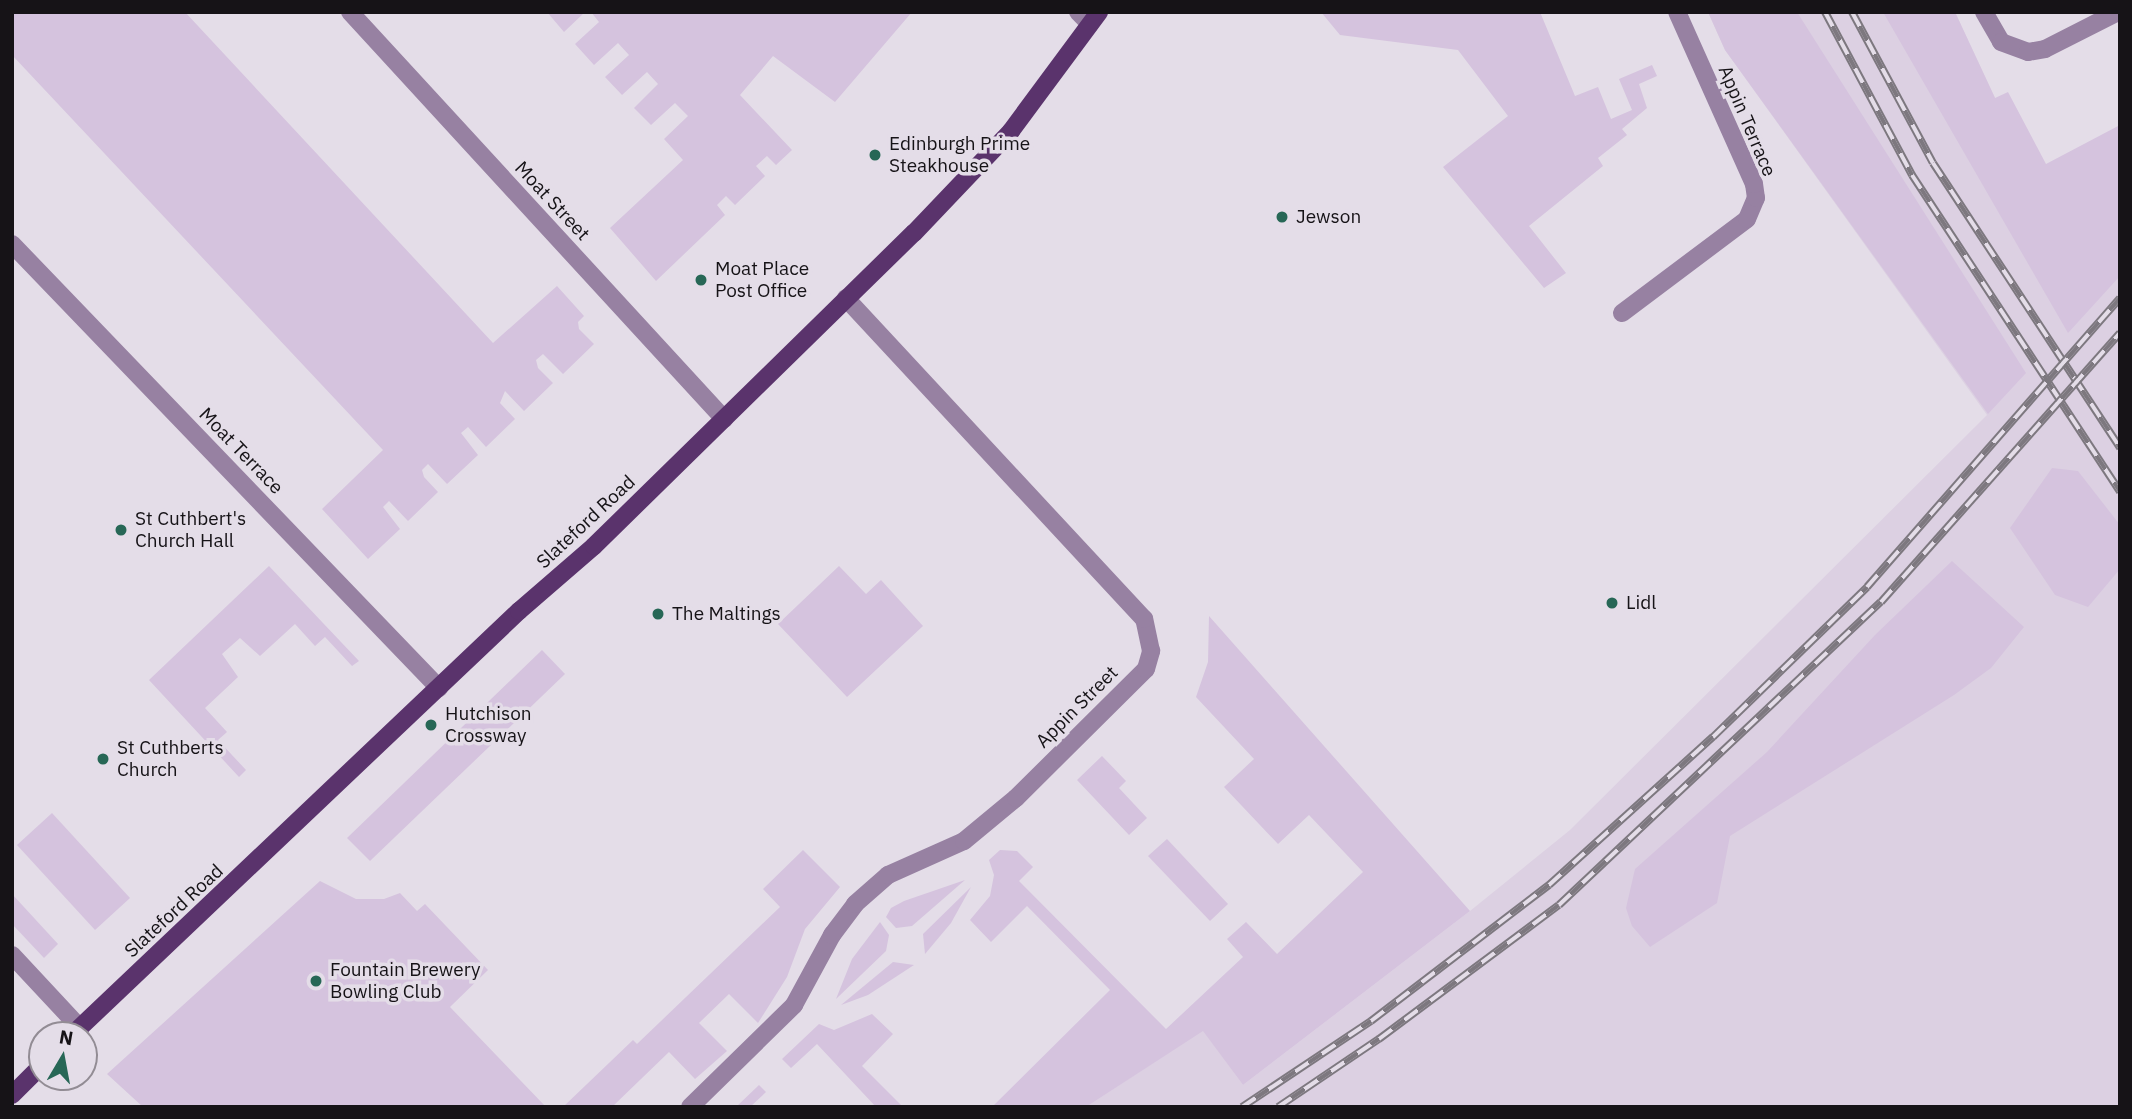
<!DOCTYPE html>
<style>
body{margin:0}
#map{position:relative;width:2132px;height:1119px;overflow:hidden;background:#e4dde8;font-family:"IBM Plex Sans",sans-serif}
div>[style]{position:absolute}
.built>*{inset:0;background:#dcd0e2}
.green>*{inset:0;background:#d5c3de}
.minor>*{height:18px;margin:-9px;padding:0 9px;transform-origin:9px;border-radius:9px;background:#9781a2}
.major>*{height:18px;margin:-9px;padding:0 9px;transform-origin:9px;border-radius:9px;background:#5a336c}
.rail>*{height:8px;margin-top:-4px;transform-origin:0;background:repeating-linear-gradient(90deg,#e4dde8 0 16px,#7d787f 0 32px);box-sizing:border-box;border-block:2px solid #7d787f}
.dots>*{width:19px;height:19px;translate:-50% -50%;box-sizing:border-box;border:4px solid #e4dde8;border-radius:50%}
span{translate:-50% -50%;white-space:nowrap;text-align:center;line-height:1.15;-webkit-text-stroke:7px #e4dde8;paint-order:stroke}
.street-label{font-size:19px;color:#161317}
.poi-label{font-size:19px;color:#161317}
.left{translate:0 -50%;text-align:left}
.frame{position:absolute;inset:0;border:14px solid #161317;pointer-events:none}
.north{position:absolute;left:28px;top:1021px;width:70px;height:70px;box-sizing:border-box;background:#e4dde8;border:2px solid #928c94;border-radius:50%;rotate:10deg;font-size:19px;font-weight:700;line-height:28px;text-align:center;color:#161317}
.north::after{content:'';display:block;margin:auto;width:24px;height:32px;background:#276756;clip-path:polygon(50% 0,100% 100%,50% 72%,0 100%)}
</style>
<div id="map">
<div class="built">
<i style="clip-path:polygon(1708px 12px,1955px 12px,2004px 117px,2098px 275px,2120px 240px,2120px 1107px,1086px 1107px,1203px 1030px,1243px 1085px,1470px 911px,1570px 830px,1987px 415px,1725px 50px)"></i>
</div>
<div class="green">
<i style="clip-path:polygon(12px 12px,185px 12px,493px 343px,557px 286px,584px 316px,578px 322px,579px 329px,594px 344px,563px 374px,543px 354px,536px 360px,538px 368px,553px 383px,524px 411px,505px 391px,500px 403px,515px 419px,486px 447px,468px 427px,461px 433px,478px 455px,447px 484px,428px 464px,422px 470px,424px 477px,438px 492px,408px 521px,389px 501px,383px 507px,400px 529px,368px 559px,322px 509px,383px 450px,12px 55px)"></i>
<i style="clip-path:polygon(547px 12px,585px 12px,564px 32px)"></i>
<i style="clip-path:polygon(591px 12px,912px 12px,835px 102px,773px 56px,740px 95px,792px 150px,776px 165px,767px 156px,756px 166px,765px 176px,735px 205px,726px 196px,717px 205px,725px 215px,656px 281px,610px 228px,683px 160px,664px 139px,688px 116px,675px 103px,651px 125px,634px 108px,658px 84px,647px 72px,622px 95px,605px 77px,629px 55px,618px 43px,594px 65px,575px 44px,599px 22px)"></i>
<i style="clip-path:polygon(1321px 12px,1540px 12px,1575px 96px,1598px 87px,1611px 119px,1632px 110px,1619px 79px,1652px 65px,1657px 76px,1639px 84px,1647px 108px,1622px 129px,1627px 135px,1598px 158px,1603px 166px,1529px 226px,1566px 273px,1544px 288px,1443px 167px,1508px 116px,1458px 50px,1340px 35px)"></i>
<i style="clip-path:polygon(1708px 12px,1797px 12px,2026px 373px,1988px 414px,1725px 50px)"></i>
<i style="clip-path:polygon(1883px 12px,1955px 12px,1995px 98px,2008px 92px,2046px 164px,2120px 125px,2120px 276px,2068px 333px)"></i>
<i style="clip-path:polygon(2052px 468px,2078px 471px,2120px 525px,2120px 569px,2088px 607px,2055px 595px,2010px 528px)"></i>
<i style="clip-path:polygon(1952px 561px,2024px 627px,1991px 668px,1954px 695px,1730px 836px,1717px 903px,1650px 947px,1632px 926px,1626px 908px,1635px 869px,1767px 752px,1875px 635px)"></i>
<i style="clip-path:polygon(269px 566px,359px 661px,352px 666px,325px 637px,315px 646px,295px 624px,260px 656px,240px 638px,222px 654px,238px 677px,205px 708px,227px 732px,218px 740px,246px 770px,239px 777px,149px 680px)"></i>
<i style="clip-path:polygon(839px 566px,866px 594px,881px 580px,923px 626px,847px 697px,778px 624px)"></i>
<i style="clip-path:polygon(1209px 616px,1470px 911px,1243px 1085px,1203px 1031px,1086px 1107px,992px 1107px,1110px 990px,1027px 906px,991px 942px,970px 920px,990px 896px,994px 875px,989px 860px,1000px 850px,1017px 851px,1033px 867px,1019px 881px,1166px 1029px,1243px 957px,1227px 939px,1246px 922px,1277px 954px,1363px 872px,1309px 815px,1278px 844px,1224px 787px,1254px 759px,1196px 697px,1208px 662px)"></i>
<i style="clip-path:polygon(542px 650px,565px 674px,370px 861px,347px 838px)"></i>
<i style="clip-path:polygon(1102px 756px,1126px 781px,1119px 788px,1147px 818px,1129px 835px,1077px 780px)"></i>
<i style="clip-path:polygon(52px 813px,130px 898px,95px 930px,17px 845px)"></i>
<i style="clip-path:polygon(1167px 839px,1228px 904px,1210px 921px,1148px 856px)"></i>
<i style="clip-path:polygon(803px 850px,840px 887px,805px 929px,787px 977px,758px 1023px,729px 994px,699px 1023px,727px 1051px,695px 1079px,669px 1052px,612px 1107px,563px 1107px,633px 1040px,637px 1044px,780px 907px,763px 889px)"></i>
<i style="clip-path:polygon(965px 880px,912px 926px,896px 928px,886px 917px,891px 908px,904px 901px)"></i>
<i style="clip-path:polygon(320px 881px,356px 899px,384px 899px,400px 893px,417px 911px,425px 904px,488px 970px,450px 1007px,546px 1107px,143px 1107px,107px 1074px)"></i>
<i style="clip-path:polygon(971px 887px,951px 923px,925px 954px,923px 934px)"></i>
<i style="clip-path:polygon(12px 894px,58px 944px,44px 958px,12px 924px)"></i>
<i style="clip-path:polygon(880px 922px,889px 935px,886px 951px,836px 999px,852px 959px)"></i>
<i style="clip-path:polygon(893px 962px,914px 965px,868px 995px,841px 1005px)"></i>
<i style="clip-path:polygon(872px 1014px,893px 1034px,862px 1066px,903px 1107px,876px 1107px,817px 1044px,791px 1068px,782px 1059px,819px 1024px,834px 1030px)"></i>
<i style="clip-path:polygon(759px 1085px,766px 1092px,750px 1107px,736px 1107px)"></i>
</div>
<div class="minor">
<i style="left:350px;top:12px;width:553px;rotate:47.42deg"></i>
<i style="left:1078px;top:12px;width:17px;rotate:45deg"></i>
<i style="left:1984px;top:12px;width:34px;rotate:60deg"></i>
<i style="left:2001px;top:42px;width:29px;rotate:20deg"></i>
<i style="left:2028px;top:52px;width:17px;rotate:-10deg"></i>
<i style="left:2045px;top:49px;width:82px;rotate:-26.9deg"></i>
<i style="left:12px;top:244px;width:616px;rotate:46.12deg"></i>
<i style="left:1622px;top:313px;width:156px;rotate:-36.9deg"></i>
<i style="left:1747px;top:219px;width:23px;rotate:-67deg"></i>
<i style="left:1756px;top:198px;width:14px;rotate:-98deg"></i>
<i style="left:1754px;top:184px;width:188px;rotate:-114.1deg"></i>
<i style="left:12px;top:955px;width:100px;rotate:47deg"></i>
<i style="left:690px;top:1107px;width:146px;rotate:-44.4deg"></i>
<i style="left:794px;top:1005px;width:80px;rotate:-61.5deg"></i>
<i style="left:832px;top:935px;width:39px;rotate:-53deg"></i>
<i style="left:855px;top:904px;width:44px;rotate:-41.3deg"></i>
<i style="left:888px;top:875px;width:83px;rotate:-24.1deg"></i>
<i style="left:964px;top:841px;width:67px;rotate:-39.6deg"></i>
<i style="left:1016px;top:798px;width:183px;rotate:-44.8deg"></i>
<i style="left:1146px;top:669px;width:19px;rotate:-74deg"></i>
<i style="left:1151px;top:651px;width:33px;rotate:-102deg"></i>
<i style="left:1144px;top:619px;width:438px;rotate:-132.9deg"></i>
</div>
<div class="major">
<i style="left:72px;top:1035px;width:616px;rotate:-43.49deg"></i>
<i style="left:519px;top:611px;width:99px;rotate:-40.9deg"></i>
<i style="left:594px;top:546px;width:448px;rotate:-44.4deg"></i>
<i style="left:914px;top:233px;width:141px;rotate:-46.4deg"></i>
<i style="left:1011px;top:131px;width:148px;rotate:-53.5deg"></i>
<i style="left:12px;top:1095px;width:42px;rotate:-45deg"></i>
</div>
<div class="rail">
<i style="left:1825px;top:12px;width:185px;rotate:61.9deg"></i>
<i style="left:1912px;top:175px;width:379px;rotate:56.7deg"></i>
<i style="left:1852px;top:12px;width:171px;rotate:61.8deg"></i>
<i style="left:1933px;top:163px;width:341px;rotate:56.7deg"></i>
<i style="left:1242px;top:1107px;width:155px;rotate:-33.7deg"></i>
<i style="left:1371px;top:1021px;width:224px;rotate:-37.4deg"></i>
<i style="left:1549px;top:885px;width:221px;rotate:-42.1deg"></i>
<i style="left:1713px;top:737px;width:215px;rotate:-44.2deg"></i>
<i style="left:1867px;top:587px;width:384px;rotate:-48.8deg"></i>
<i style="left:1278px;top:1107px;width:122px;rotate:-34deg"></i>
<i style="left:1379px;top:1039px;width:224px;rotate:-36.7deg"></i>
<i style="left:1559px;top:905px;width:442px;rotate:-43.3deg"></i>
<i style="left:1881px;top:602px;width:360px;rotate:-48.4deg"></i>
</div>
<div class="dots">
<i style="left:875px;top:155px;background:#276756"></i>
<i style="left:1282px;top:217px;background:#276756"></i>
<i style="left:701px;top:280px;background:#276756"></i>
<i style="left:121px;top:530px;background:#276756"></i>
<i style="left:1612px;top:603px;background:#276756"></i>
<i style="left:658px;top:614px;background:#276756"></i>
<i style="left:431px;top:725px;background:#276756"></i>
<i style="left:103px;top:759px;background:#276756"></i>
<i style="left:316px;top:981px;background:#276756"></i>
</div>
<div class="street-label">
<span style="left:1747px;top:121px;rotate:67deg">Appin Terrace</span>
<span style="left:552px;top:201px;rotate:47deg">Moat Street</span>
<span style="left:241px;top:451px;rotate:46deg">Moat Terrace</span>
<span style="left:586px;top:522px;rotate:-43deg">Slateford Road</span>
<span style="left:1077px;top:707px;rotate:-45deg">Appin Street</span>
<span style="left:174px;top:911px;rotate:-43deg">Slateford Road</span>
</div>
<div class="poi-label">
<span class="left" style="left:889px;top:155px">Edinburgh Prime<br>Steakhouse</span>
<span class="left" style="left:1296px;top:217px">Jewson</span>
<span class="left" style="left:715px;top:280px">Moat Place<br>Post Office</span>
<span class="left" style="left:135px;top:530px">St Cuthbert's<br>Church Hall</span>
<span class="left" style="left:1626px;top:603px">Lidl</span>
<span class="left" style="left:672px;top:614px">The Maltings</span>
<span class="left" style="left:445px;top:725px">Hutchison<br>Crossway</span>
<span class="left" style="left:117px;top:759px">St Cuthberts<br>Church</span>
<span class="left" style="left:330px;top:981px">Fountain Brewery<br>Bowling Club</span>
</div>
<div class="frame"></div>
<div class="north">N</div>
</div>
